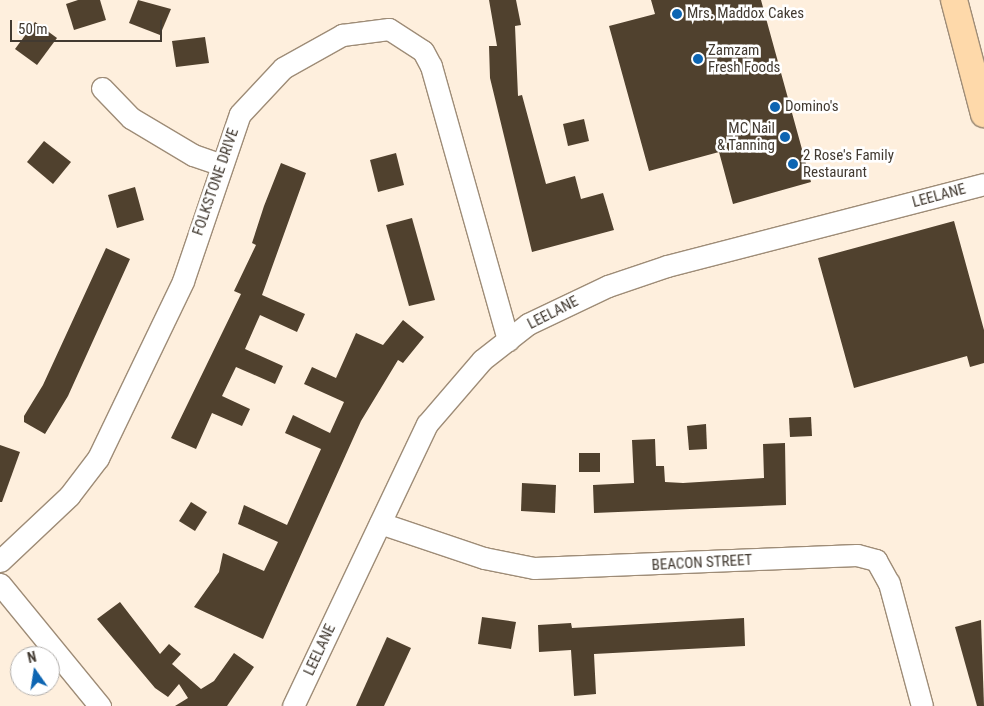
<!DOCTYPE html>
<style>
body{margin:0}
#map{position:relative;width:984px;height:706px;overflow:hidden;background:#feefdd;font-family:"Roboto Condensed",sans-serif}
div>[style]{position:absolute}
.building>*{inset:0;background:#50412e}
.roads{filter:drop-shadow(1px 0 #9e8c77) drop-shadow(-1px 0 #9e8c77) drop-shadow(0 1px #9e8c77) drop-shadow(0 -1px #9e8c77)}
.minor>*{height:21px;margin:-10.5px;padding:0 10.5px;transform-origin:10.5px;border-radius:10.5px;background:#fff}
.major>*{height:26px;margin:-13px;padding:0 13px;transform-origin:13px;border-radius:13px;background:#fed9aa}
.dots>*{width:14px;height:14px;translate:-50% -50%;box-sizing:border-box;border:2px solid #fff;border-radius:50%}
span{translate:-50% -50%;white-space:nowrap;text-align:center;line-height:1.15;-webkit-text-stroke:5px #fff;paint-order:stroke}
.poi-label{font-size:15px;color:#423a31}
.left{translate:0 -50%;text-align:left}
.right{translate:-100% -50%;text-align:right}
.street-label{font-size:15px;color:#423a31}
.north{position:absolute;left:10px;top:646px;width:50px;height:50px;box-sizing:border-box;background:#fff;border:1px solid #b3b0ad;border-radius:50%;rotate:347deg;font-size:14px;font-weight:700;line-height:20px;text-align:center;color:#423a31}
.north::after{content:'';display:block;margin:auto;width:18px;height:22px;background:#0d65b2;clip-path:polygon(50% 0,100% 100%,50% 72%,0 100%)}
.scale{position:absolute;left:10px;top:20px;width:152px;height:22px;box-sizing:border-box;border:2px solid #423a31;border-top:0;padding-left:6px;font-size:15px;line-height:18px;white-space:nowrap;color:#423a31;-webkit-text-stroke:4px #fff;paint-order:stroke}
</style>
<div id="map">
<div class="building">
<i style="clip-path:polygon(78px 0,100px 0,106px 20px,74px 30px,66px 4px)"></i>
<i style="clip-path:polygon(138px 0,171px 9px,160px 35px,129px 23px)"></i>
<i style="clip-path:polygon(489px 0,516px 0,521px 25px,515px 26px,518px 96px,522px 95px,546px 184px,575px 176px,581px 199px,603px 193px,614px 230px,532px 252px,490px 78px,489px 46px,497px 46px)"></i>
<i style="clip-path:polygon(651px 0,761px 0,811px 182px,733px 204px,719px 152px,649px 171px,609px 26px,655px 14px)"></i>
<i style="clip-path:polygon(35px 22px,57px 38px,37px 65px,15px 49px)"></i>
<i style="clip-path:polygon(205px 37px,209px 63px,176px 67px,172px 41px)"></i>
<i style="clip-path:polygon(584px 119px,589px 141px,568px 146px,563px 124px)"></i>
<i style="clip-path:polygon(44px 141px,71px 162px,53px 184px,27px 162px)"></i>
<i style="clip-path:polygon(396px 153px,404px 185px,378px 192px,370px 160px)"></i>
<i style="clip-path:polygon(281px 163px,306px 173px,262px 295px,305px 314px,297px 332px,260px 315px,245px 349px,283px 366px,275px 384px,236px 367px,222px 396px,250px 409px,242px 426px,212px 413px,196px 449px,171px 438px,241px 294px,234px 291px,256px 245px,252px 243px,264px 206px)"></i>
<i style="clip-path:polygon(135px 187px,144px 220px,117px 228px,108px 195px)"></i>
<i style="clip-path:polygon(412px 218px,435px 300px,409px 306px,386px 225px)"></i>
<i style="clip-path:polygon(954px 221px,984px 330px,984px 363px,970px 367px,967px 356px,854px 388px,818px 258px)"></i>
<i style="clip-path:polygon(106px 248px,130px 259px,68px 396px,45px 434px,24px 422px,24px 416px,43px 385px)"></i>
<i style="clip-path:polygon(403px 320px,424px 337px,403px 363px,398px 360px,361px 421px,263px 639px,194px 607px,219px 572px,223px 553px,264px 571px,278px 542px,238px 524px,244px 505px,287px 525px,321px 449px,285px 433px,293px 415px,330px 433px,344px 402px,304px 384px,312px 367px,336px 378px,356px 333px,383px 345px)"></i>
<i style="clip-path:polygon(811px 417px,812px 436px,790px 437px,789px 418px)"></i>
<i style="clip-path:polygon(706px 424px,707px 449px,689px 450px,687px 426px)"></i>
<i style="clip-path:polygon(655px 439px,656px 466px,664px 466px,665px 482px,683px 483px,764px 478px,763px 444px,785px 443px,786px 505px,594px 513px,593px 485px,634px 483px,632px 440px)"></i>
<i style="clip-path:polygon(0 445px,20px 452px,2px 502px,0 502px)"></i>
<i style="clip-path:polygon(579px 453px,600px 453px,600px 472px,579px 472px)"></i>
<i style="clip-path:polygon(522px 483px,556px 485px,555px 513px,521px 511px)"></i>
<i style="clip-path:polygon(191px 502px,207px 512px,195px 531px,179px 521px)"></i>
<i style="clip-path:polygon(120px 602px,160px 654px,169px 644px,181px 654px,172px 664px,201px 689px,214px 681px,234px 653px,254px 667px,227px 706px,175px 706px,188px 698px,179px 684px,168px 697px,155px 688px,97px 619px)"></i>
<i style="clip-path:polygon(482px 617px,516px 622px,511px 649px,478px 644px)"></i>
<i style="clip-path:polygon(744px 618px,745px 646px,594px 654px,596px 694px,574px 696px,571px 650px,539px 652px,538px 625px,571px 623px,572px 628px)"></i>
<i style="clip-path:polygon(981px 620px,984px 706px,977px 706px,955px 627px)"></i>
<i style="clip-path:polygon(387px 637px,411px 648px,384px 706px,356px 706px)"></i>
</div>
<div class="roads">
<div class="minor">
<i style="left:102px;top:88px;width:42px;rotate:46deg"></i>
<i style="left:131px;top:118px;width:72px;rotate:30.8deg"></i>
<i style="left:193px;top:155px;width:28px;rotate:19deg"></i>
<i style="left:380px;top:523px;width:110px;rotate:18.6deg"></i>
<i style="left:484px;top:558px;width:51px;rotate:11.3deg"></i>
<i style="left:534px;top:568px;width:323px;rotate:-2.3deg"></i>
<i style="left:857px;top:555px;width:20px;rotate:15deg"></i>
<i style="left:876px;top:560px;width:26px;rotate:61deg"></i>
<i style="left:889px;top:583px;width:127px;rotate:75deg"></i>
<i style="left:0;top:561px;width:95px;rotate:-43.3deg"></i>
<i style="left:69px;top:496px;width:48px;rotate:-52.7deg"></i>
<i style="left:98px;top:458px;width:196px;rotate:-64.3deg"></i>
<i style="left:183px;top:281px;width:176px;rotate:-71.2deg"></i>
<i style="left:240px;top:114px;width:63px;rotate:-46.9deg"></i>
<i style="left:283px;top:68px;width:68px;rotate:-29.2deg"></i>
<i style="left:342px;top:35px;width:47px;rotate:-7.3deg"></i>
<i style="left:389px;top:29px;width:40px;rotate:32.9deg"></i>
<i style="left:423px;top:51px;width:17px;rotate:62deg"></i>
<i style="left:431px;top:66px;width:285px;rotate:74.3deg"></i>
<i style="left:0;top:584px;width:158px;rotate:50.7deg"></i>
<i style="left:293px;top:706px;width:312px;rotate:-64.6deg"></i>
<i style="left:427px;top:424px;width:84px;rotate:-49.3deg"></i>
<i style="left:482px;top:360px;width:58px;rotate:-38deg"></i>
<i style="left:528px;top:324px;width:89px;rotate:-25.4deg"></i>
<i style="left:608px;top:286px;width:62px;rotate:-18.7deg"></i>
<i style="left:667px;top:266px;width:327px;rotate:-14.5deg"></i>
</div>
<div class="major">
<i style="left:954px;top:0;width:118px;rotate:75.3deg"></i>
</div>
</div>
<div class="dots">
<i style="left:677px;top:14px;background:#0d65b2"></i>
<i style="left:698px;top:59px;background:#0d65b2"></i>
<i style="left:775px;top:107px;background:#0d65b2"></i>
<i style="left:785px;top:137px;background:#0d65b2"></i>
<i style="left:793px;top:164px;background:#0d65b2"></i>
</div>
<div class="poi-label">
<span class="left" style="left:687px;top:14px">Mrs. Maddox Cakes</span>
<span class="left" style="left:708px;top:59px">Zamzam<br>Fresh Foods</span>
<span class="left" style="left:785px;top:107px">Domino's</span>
<span class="right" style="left:775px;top:137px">MC Nail<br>&amp; Tanning</span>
<span class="left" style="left:803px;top:164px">2 Rose's Family<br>Restaurant</span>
</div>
<div class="street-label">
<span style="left:216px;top:182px;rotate:-71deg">FOLKSTONE DRIVE</span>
<span style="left:939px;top:196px;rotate:-15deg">LEELANE</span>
<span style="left:553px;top:313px;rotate:-27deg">LEELANE</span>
<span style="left:702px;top:563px;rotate:-3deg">BEACON STREET</span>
<span style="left:320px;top:650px;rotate:-65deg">LEELANE</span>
</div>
<div class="north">N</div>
<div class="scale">50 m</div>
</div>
